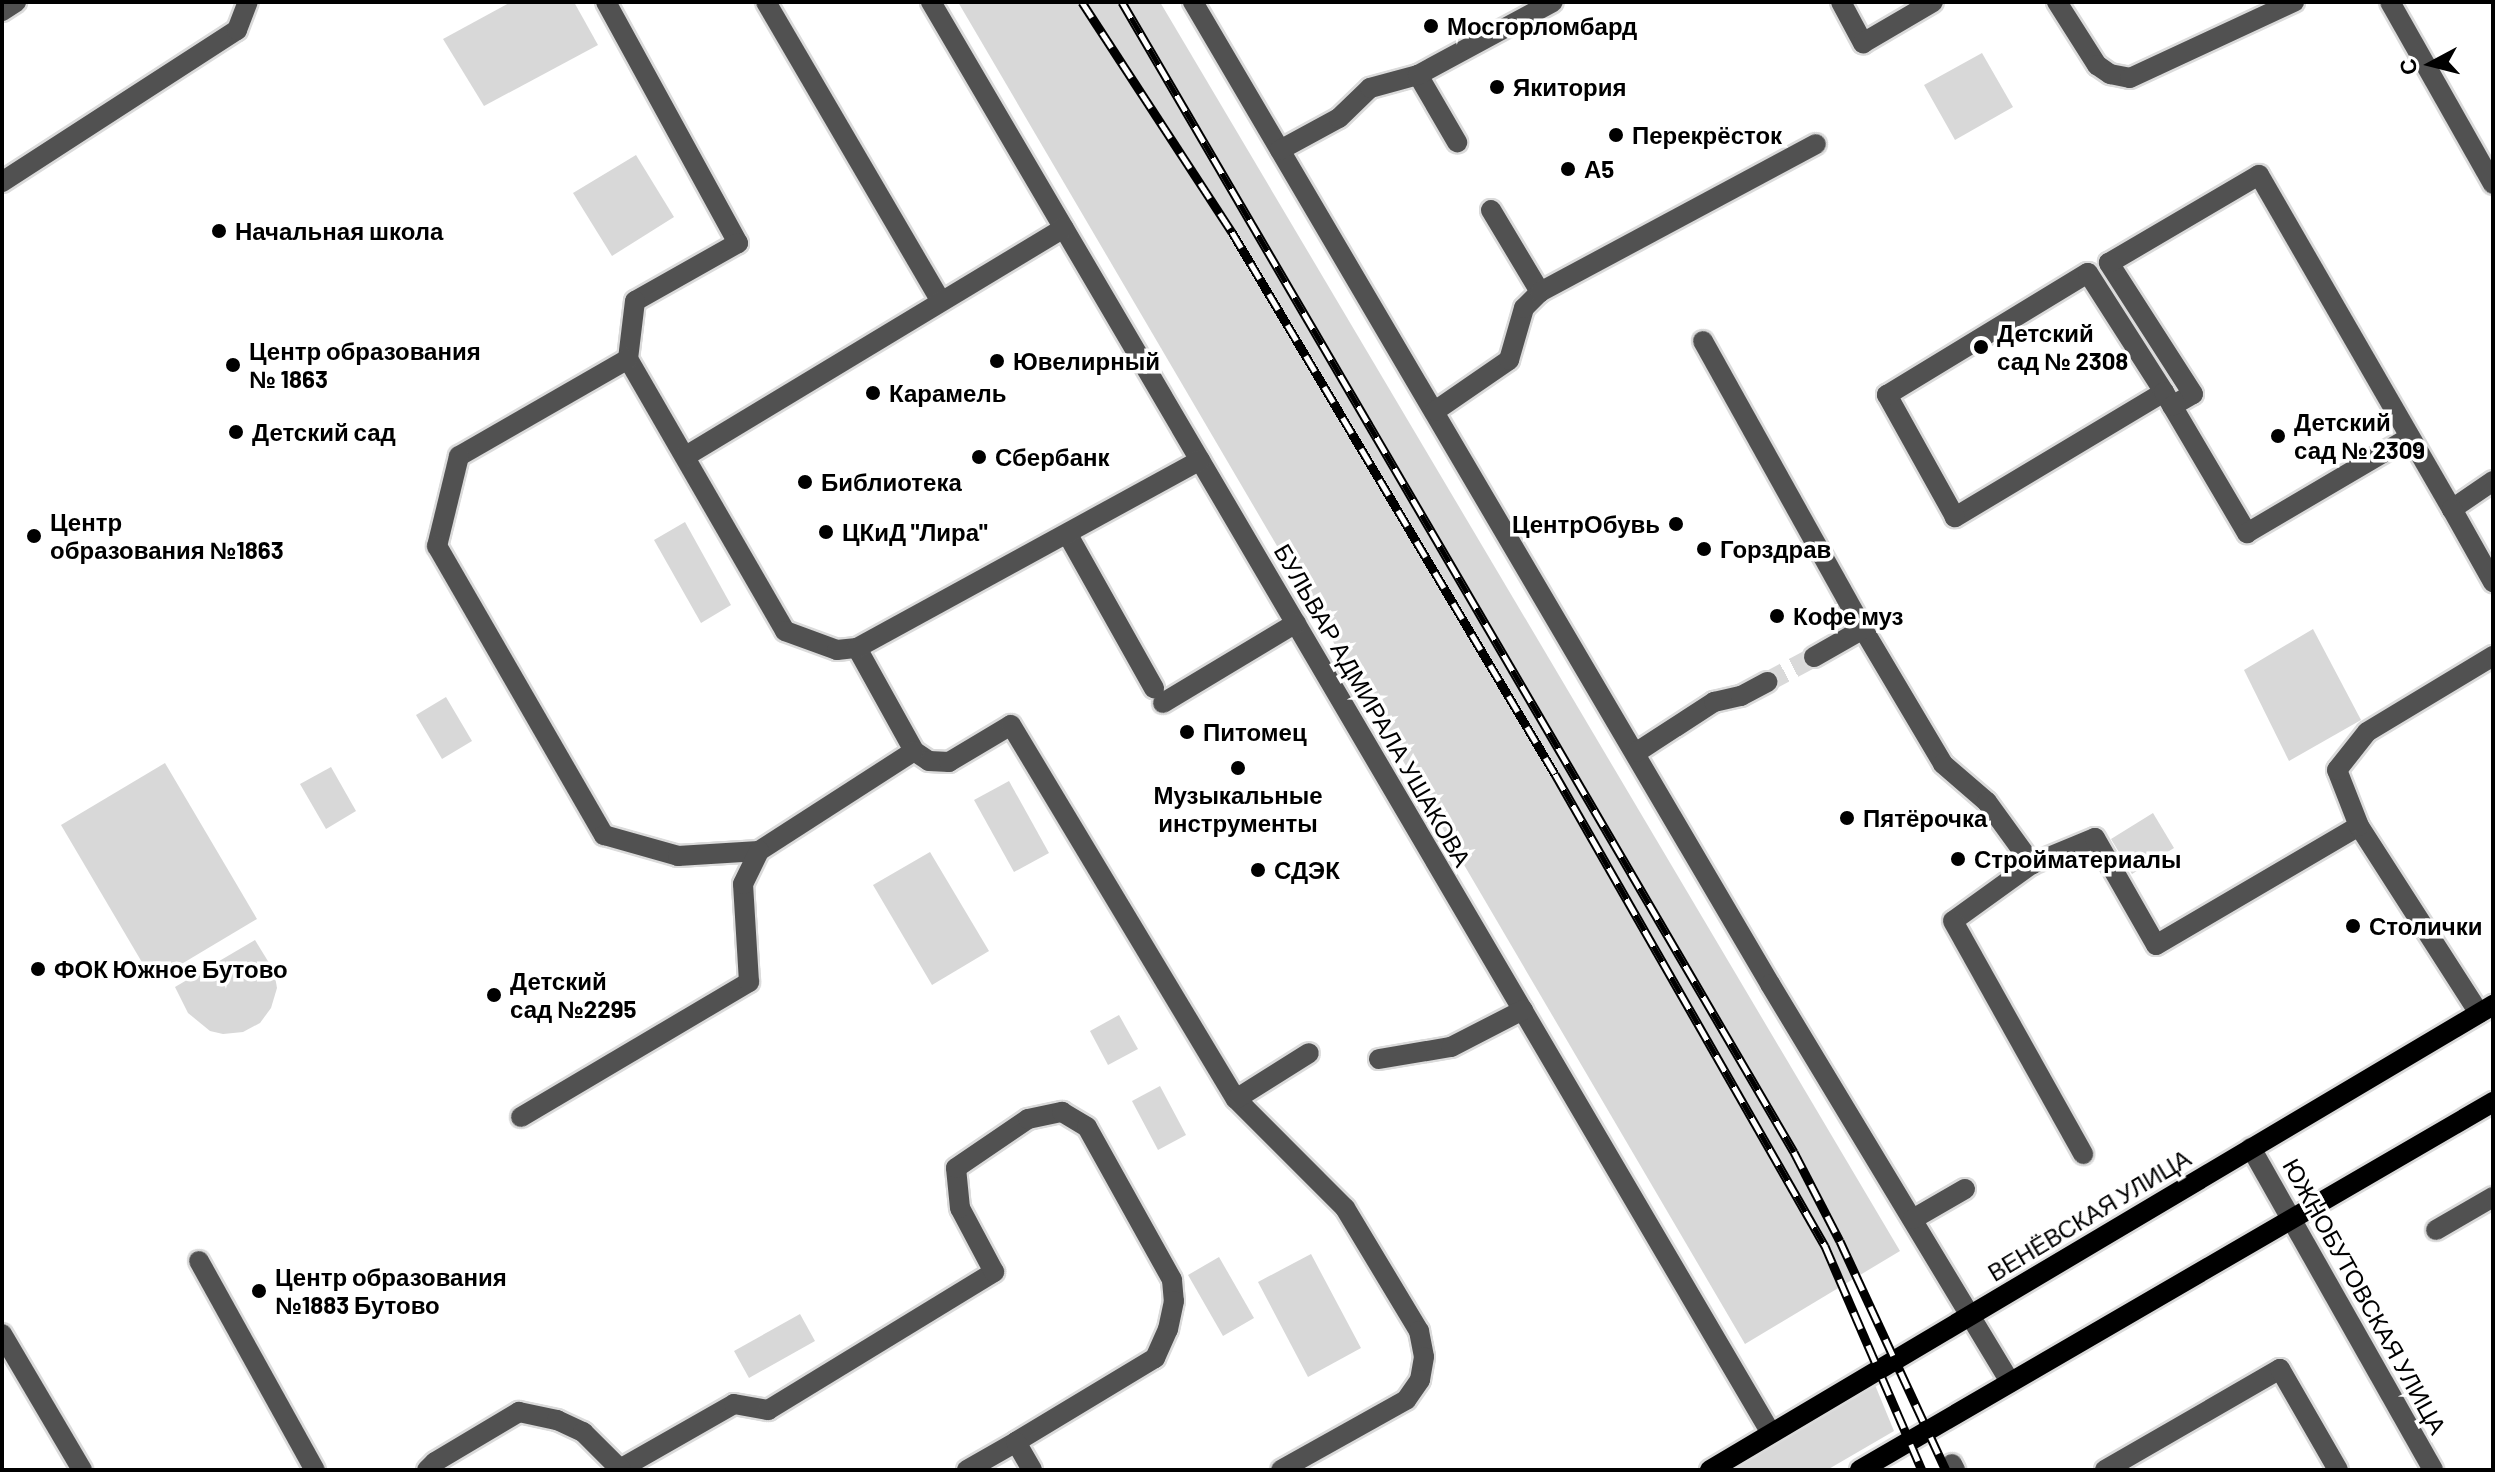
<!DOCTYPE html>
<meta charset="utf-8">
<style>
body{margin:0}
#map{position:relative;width:2495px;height:1472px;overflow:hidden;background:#fff;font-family:Barlow,sans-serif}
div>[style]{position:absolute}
.green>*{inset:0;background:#d8d8d8}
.minor-tunnel>*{height:20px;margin-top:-10px;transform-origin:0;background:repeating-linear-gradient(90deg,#d9d9d9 0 20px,transparent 0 30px)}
.roads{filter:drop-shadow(2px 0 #dbdbdb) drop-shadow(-2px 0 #dbdbdb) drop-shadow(0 2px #dbdbdb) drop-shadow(0 -2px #dbdbdb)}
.minor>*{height:20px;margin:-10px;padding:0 10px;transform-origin:10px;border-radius:10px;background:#515151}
.major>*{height:20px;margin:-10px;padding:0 10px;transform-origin:10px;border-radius:10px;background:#000}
.rail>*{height:9px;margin-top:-4.5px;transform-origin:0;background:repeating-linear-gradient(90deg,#fff 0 18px,#000 0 36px);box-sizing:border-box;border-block:2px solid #000}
.dots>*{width:22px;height:22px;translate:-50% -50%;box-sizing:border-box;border:4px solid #fff;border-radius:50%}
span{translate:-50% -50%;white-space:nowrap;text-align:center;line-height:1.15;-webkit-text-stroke:7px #fff;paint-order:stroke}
.poi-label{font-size:24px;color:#000;font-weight:700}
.left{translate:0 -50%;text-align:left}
.right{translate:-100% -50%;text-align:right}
.street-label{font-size:24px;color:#000}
.frame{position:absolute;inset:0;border:4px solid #000;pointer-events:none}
.north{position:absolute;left:2391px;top:24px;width:80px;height:80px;-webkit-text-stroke:6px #fff;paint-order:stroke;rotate:263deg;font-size:22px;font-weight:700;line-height:32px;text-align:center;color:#000}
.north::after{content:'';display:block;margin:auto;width:28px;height:36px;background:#000;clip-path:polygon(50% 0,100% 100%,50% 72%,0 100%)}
</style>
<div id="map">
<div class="green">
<i style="clip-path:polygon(511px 2px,574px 2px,598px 45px,484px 106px,443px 39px)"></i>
<i style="clip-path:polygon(958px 2px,1160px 2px,1900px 1251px,1745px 1344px)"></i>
<i style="clip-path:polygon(1982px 53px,2013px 107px,1955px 140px,1924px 85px)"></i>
<i style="clip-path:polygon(636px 155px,674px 217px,612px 256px,573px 193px)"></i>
<i style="clip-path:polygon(685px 522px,731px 605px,701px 623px,654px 540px)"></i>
<i style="clip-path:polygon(2313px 629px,2361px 720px,2289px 761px,2244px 670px)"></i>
<i style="clip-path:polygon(446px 697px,472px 741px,442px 759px,416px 715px)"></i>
<i style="clip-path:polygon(165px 763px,257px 919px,153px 981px,61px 825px)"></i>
<i style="clip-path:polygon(331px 767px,356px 811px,326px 829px,300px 784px)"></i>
<i style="clip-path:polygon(1009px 781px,1049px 853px,1014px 872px,974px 800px)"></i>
<i style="clip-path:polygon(2153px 813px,2174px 848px,2132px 874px,2111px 839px)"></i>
<i style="clip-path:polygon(930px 852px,989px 951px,932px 985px,873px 885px)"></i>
<i style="clip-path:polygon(255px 940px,274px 971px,277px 988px,271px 1008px,260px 1023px,243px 1032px,223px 1034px,210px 1031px,188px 1013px,175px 987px)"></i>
<i style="clip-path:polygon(1119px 1015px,1138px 1049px,1108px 1065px,1090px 1031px)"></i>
<i style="clip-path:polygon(1160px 1086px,1186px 1135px,1158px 1150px,1132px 1101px)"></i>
<i style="clip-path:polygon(1311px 1254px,1361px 1348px,1308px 1377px,1258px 1282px)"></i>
<i style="clip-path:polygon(1219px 1257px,1254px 1318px,1223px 1336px,1188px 1275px)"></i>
<i style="clip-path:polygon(800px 1314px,815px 1341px,749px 1378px,734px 1351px)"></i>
<i style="clip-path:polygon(1875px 1385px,1894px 1431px,1827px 1470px,1731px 1470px)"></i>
</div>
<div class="minor-tunnel">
<i style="left:1767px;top:682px;width:53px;rotate:-28deg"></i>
</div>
<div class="roads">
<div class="minor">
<i style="left:606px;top:2px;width:275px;rotate:61.3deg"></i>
<i style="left:738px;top:243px;width:118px;rotate:150.6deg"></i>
<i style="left:635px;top:301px;width:58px;rotate:96.9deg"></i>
<i style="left:628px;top:359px;width:314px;rotate:60deg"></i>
<i style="left:785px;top:631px;width:55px;rotate:20.1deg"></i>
<i style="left:837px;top:650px;width:20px;rotate:-6deg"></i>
<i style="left:857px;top:648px;width:118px;rotate:61deg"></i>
<i style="left:914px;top:751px;width:18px;rotate:34deg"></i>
<i style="left:929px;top:761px;width:20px;rotate:3deg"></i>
<i style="left:949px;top:762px;width:72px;rotate:-30.8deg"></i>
<i style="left:1011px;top:725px;width:436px;rotate:59deg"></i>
<i style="left:1236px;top:1099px;width:154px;rotate:45deg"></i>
<i style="left:1345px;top:1208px;width:144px;rotate:59deg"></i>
<i style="left:1419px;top:1331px;width:26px;rotate:79deg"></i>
<i style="left:1424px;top:1357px;width:23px;rotate:100deg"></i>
<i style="left:1420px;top:1380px;width:24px;rotate:125deg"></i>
<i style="left:1406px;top:1400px;width:143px;rotate:150.8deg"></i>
<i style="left:766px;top:2px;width:346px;rotate:59.7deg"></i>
<i style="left:931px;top:2px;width:1659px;rotate:59.59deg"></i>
<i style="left:1193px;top:2px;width:1139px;rotate:59.56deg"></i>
<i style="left:1770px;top:984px;width:465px;rotate:58.9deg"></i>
<i style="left:1841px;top:2px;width:47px;rotate:61.8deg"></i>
<i style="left:1863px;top:43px;width:81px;rotate:-30.4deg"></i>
<i style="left:2057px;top:2px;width:75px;rotate:57.6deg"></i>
<i style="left:2097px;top:65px;width:16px;rotate:35deg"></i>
<i style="left:2110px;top:74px;width:20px;rotate:11deg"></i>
<i style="left:2130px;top:78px;width:181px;rotate:-24.9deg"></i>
<i style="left:2390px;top:2px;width:209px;rotate:60.5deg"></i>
<i style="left:2px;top:11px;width:17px;rotate:-33deg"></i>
<i style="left:1418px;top:75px;width:78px;rotate:59.8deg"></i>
<i style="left:1280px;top:150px;width:67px;rotate:-28.5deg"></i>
<i style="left:1339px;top:118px;width:43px;rotate:-44.1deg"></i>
<i style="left:1370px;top:88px;width:50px;rotate:-15.2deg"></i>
<i style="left:1418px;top:75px;width:153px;rotate:-28.4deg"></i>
<i style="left:2px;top:182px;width:280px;rotate:-32.9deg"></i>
<i style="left:237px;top:30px;width:30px;rotate:-69deg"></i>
<i style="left:1491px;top:210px;width:96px;rotate:59.1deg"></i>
<i style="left:1703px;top:341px;width:329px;rotate:60.9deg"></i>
<i style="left:1863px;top:629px;width:157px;rotate:59.3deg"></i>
<i style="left:1943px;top:764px;width:58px;rotate:40.8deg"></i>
<i style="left:1987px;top:802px;width:77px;rotate:54deg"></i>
<i style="left:2032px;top:864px;width:68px;rotate:-22.4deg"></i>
<i style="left:2095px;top:838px;width:123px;rotate:60.3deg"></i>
<i style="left:2156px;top:945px;width:235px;rotate:-30.4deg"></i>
<i style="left:628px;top:359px;width:195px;rotate:150.1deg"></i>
<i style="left:459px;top:456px;width:93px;rotate:103.7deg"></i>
<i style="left:437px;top:546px;width:334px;rotate:60deg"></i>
<i style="left:604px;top:835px;width:77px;rotate:15.8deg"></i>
<i style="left:678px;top:856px;width:81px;rotate:-3.5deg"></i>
<i style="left:759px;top:851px;width:184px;rotate:-32.8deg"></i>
<i style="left:2164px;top:392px;width:244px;rotate:149.1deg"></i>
<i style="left:1955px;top:517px;width:140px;rotate:-119.1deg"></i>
<i style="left:1887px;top:395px;width:235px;rotate:-31.3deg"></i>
<i style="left:2088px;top:273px;width:141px;rotate:57.4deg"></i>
<i style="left:2164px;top:392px;width:164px;rotate:59.5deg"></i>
<i style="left:2247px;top:533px;width:189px;rotate:-30.5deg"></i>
<i style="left:2172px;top:406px;width:24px;rotate:-30deg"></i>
<i style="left:2193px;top:394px;width:156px;rotate:-122.7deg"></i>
<i style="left:2109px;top:263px;width:174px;rotate:-30.4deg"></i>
<i style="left:2259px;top:175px;width:386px;rotate:60deg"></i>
<i style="left:1435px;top:411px;width:90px;rotate:-34.6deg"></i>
<i style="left:1509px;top:360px;width:54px;rotate:-73.9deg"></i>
<i style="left:1524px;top:308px;width:23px;rotate:-45deg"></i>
<i style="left:1540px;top:292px;width:313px;rotate:-28.2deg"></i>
<i style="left:686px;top:456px;width:441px;rotate:-31.1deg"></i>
<i style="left:2493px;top:481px;width:50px;rotate:145.7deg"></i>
<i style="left:2452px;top:509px;width:84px;rotate:60.7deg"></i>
<i style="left:1068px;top:535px;width:176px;rotate:60.7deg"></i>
<i style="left:857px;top:648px;width:391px;rotate:-28.7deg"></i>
<i style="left:1814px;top:657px;width:56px;rotate:-29.7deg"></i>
<i style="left:1163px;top:703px;width:155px;rotate:-31deg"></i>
<i style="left:1637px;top:752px;width:92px;rotate:-33deg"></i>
<i style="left:1714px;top:702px;width:28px;rotate:-13deg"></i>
<i style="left:1741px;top:696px;width:30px;rotate:-28deg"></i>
<i style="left:2032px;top:864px;width:97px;rotate:144.2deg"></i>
<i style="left:1953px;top:921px;width:267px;rotate:60.8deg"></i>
<i style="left:2479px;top:1013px;width:222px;rotate:-122.7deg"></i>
<i style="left:2359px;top:826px;width:60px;rotate:-111.4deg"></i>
<i style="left:2337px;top:770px;width:48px;rotate:-51.7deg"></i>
<i style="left:2367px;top:732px;width:147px;rotate:-31.1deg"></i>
<i style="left:1379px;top:1059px;width:73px;rotate:-9.5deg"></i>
<i style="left:1451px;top:1047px;width:81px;rotate:-27.2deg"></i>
<i style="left:1236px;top:1099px;width:86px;rotate:-32.2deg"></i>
<i style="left:521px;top:1117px;width:265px;rotate:-30.6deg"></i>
<i style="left:749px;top:982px;width:98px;rotate:-93.5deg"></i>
<i style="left:743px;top:884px;width:37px;rotate:-64deg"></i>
<i style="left:2251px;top:1148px;width:370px;rotate:60.5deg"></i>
<i style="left:1913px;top:1219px;width:60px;rotate:-30deg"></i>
<i style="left:2436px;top:1230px;width:66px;rotate:-30.1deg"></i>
<i style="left:199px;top:1261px;width:239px;rotate:61deg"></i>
<i style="left:2px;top:1334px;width:158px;rotate:59.5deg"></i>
<i style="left:1952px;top:1464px;width:7px;rotate:63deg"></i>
<i style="left:620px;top:1469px;width:131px;rotate:-29.7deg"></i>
<i style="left:734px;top:1404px;width:35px;rotate:10deg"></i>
<i style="left:768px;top:1410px;width:265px;rotate:-31.4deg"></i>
<i style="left:994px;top:1272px;width:72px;rotate:-118deg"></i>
<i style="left:960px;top:1208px;width:40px;rotate:-95.7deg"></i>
<i style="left:956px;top:1168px;width:87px;rotate:-34.2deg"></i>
<i style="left:1028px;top:1119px;width:35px;rotate:-12deg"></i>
<i style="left:1062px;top:1112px;width:29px;rotate:31deg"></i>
<i style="left:1087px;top:1127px;width:175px;rotate:60.9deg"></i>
<i style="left:1172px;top:1280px;width:21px;rotate:85deg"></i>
<i style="left:1174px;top:1301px;width:29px;rotate:102deg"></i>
<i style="left:1168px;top:1329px;width:32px;rotate:114deg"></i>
<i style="left:1155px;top:1358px;width:162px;rotate:148.9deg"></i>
<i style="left:427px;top:1470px;width:11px;rotate:-45deg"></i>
<i style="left:435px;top:1462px;width:98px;rotate:-30.8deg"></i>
<i style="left:519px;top:1412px;width:39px;rotate:12deg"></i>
<i style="left:557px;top:1420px;width:29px;rotate:25deg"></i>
<i style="left:583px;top:1432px;width:54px;rotate:45deg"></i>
<i style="left:967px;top:1470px;width:56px;rotate:-29.7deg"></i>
<i style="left:1016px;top:1442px;width:32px;rotate:60deg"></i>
<i style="left:2105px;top:1470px;width:202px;rotate:-30deg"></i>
<i style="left:2280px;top:1369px;width:116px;rotate:60.1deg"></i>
</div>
<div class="major">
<i style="left:1710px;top:1470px;width:911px;rotate:-30.7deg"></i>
<i style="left:1860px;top:1470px;width:732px;rotate:-30.17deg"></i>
</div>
</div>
<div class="rail">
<i style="left:1082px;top:2px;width:275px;rotate:56.9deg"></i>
<i style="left:1232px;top:232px;width:631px;rotate:59.21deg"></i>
<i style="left:1555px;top:774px;width:544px;rotate:60.23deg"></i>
<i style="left:1825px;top:1246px;width:244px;rotate:66.6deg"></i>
<i style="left:1122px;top:2px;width:1332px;rotate:59.7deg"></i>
<i style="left:1794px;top:1152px;width:100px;rotate:62.7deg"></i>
<i style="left:1840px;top:1241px;width:252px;rotate:65.2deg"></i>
</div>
<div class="dots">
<i style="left:1431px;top:26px;background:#000"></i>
<i style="left:1497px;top:87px;background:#000"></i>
<i style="left:1616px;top:135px;background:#000"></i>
<i style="left:1568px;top:169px;background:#000"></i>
<i style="left:219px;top:231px;background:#000"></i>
<i style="left:1981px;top:347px;background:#000"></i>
<i style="left:997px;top:361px;background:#000"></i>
<i style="left:233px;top:365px;background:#000"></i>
<i style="left:873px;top:393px;background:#000"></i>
<i style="left:236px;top:432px;background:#000"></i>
<i style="left:2278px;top:436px;background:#000"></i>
<i style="left:979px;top:457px;background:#000"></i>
<i style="left:805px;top:482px;background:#000"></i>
<i style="left:1676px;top:524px;background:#000"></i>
<i style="left:826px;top:532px;background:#000"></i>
<i style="left:34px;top:536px;background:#000"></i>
<i style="left:1704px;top:549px;background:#000"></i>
<i style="left:1777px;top:616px;background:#000"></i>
<i style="left:1187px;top:732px;background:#000"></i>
<i style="left:1238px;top:768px;background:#000"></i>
<i style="left:1847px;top:818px;background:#000"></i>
<i style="left:1958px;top:859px;background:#000"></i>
<i style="left:1258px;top:870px;background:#000"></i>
<i style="left:2353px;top:926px;background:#000"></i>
<i style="left:38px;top:969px;background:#000"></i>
<i style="left:494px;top:995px;background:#000"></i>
<i style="left:259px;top:1291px;background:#000"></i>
</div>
<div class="poi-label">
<span class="left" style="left:1447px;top:26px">Мосгорломбард</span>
<span class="left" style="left:1513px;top:87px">Якитория</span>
<span class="left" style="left:1632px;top:135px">Перекрёсток</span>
<span class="left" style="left:1584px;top:169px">А5</span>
<span class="left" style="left:235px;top:231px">Начальная школа</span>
<span class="left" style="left:1997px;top:347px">Детский<br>сад № 2308</span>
<span class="left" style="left:249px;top:365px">Центр образования<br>№ 1863</span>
<span class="left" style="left:1013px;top:361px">Ювелирный</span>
<span class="left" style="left:889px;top:393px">Карамель</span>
<span class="left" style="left:2294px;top:436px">Детский<br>сад № 2309</span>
<span class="left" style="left:252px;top:432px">Детский сад</span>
<span class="left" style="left:995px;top:457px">Сбербанк</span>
<span class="left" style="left:821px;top:482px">Библиотека</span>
<span class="left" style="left:50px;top:536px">Центр<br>образования №1863</span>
<span class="right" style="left:1660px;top:524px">ЦентрОбувь</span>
<span class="left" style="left:842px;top:532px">ЦКиД "Лира"</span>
<span class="left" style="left:1720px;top:549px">Горздрав</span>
<span class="left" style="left:1793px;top:616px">Кофе муз</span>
<span class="left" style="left:1203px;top:732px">Питомец</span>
<span style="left:1238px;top:809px">Музыкальные<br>инструменты</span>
<span class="left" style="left:1863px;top:818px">Пятёрочка</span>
<span class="left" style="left:1974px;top:859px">Стройматериалы</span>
<span class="left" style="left:1274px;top:870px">СДЭК</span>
<span class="left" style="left:2369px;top:926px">Столички</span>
<span class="left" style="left:54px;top:969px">ФОК Южное Бутово</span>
<span class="left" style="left:510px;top:995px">Детский<br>сад №2295</span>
<span class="left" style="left:275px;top:1291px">Центр образования<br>№1883 Бутово</span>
</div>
<div class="street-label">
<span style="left:1373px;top:705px;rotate:60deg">БУЛЬВАР АДМИРАЛА УШАКОВА</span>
<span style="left:2089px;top:1215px;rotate:-31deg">ВЕНЁВСКАЯ УЛИЦА</span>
<span style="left:2365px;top:1296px;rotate:61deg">ЮЖНОБУТОВСКАЯ УЛИЦА</span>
</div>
<div class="frame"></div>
<div class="north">С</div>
</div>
